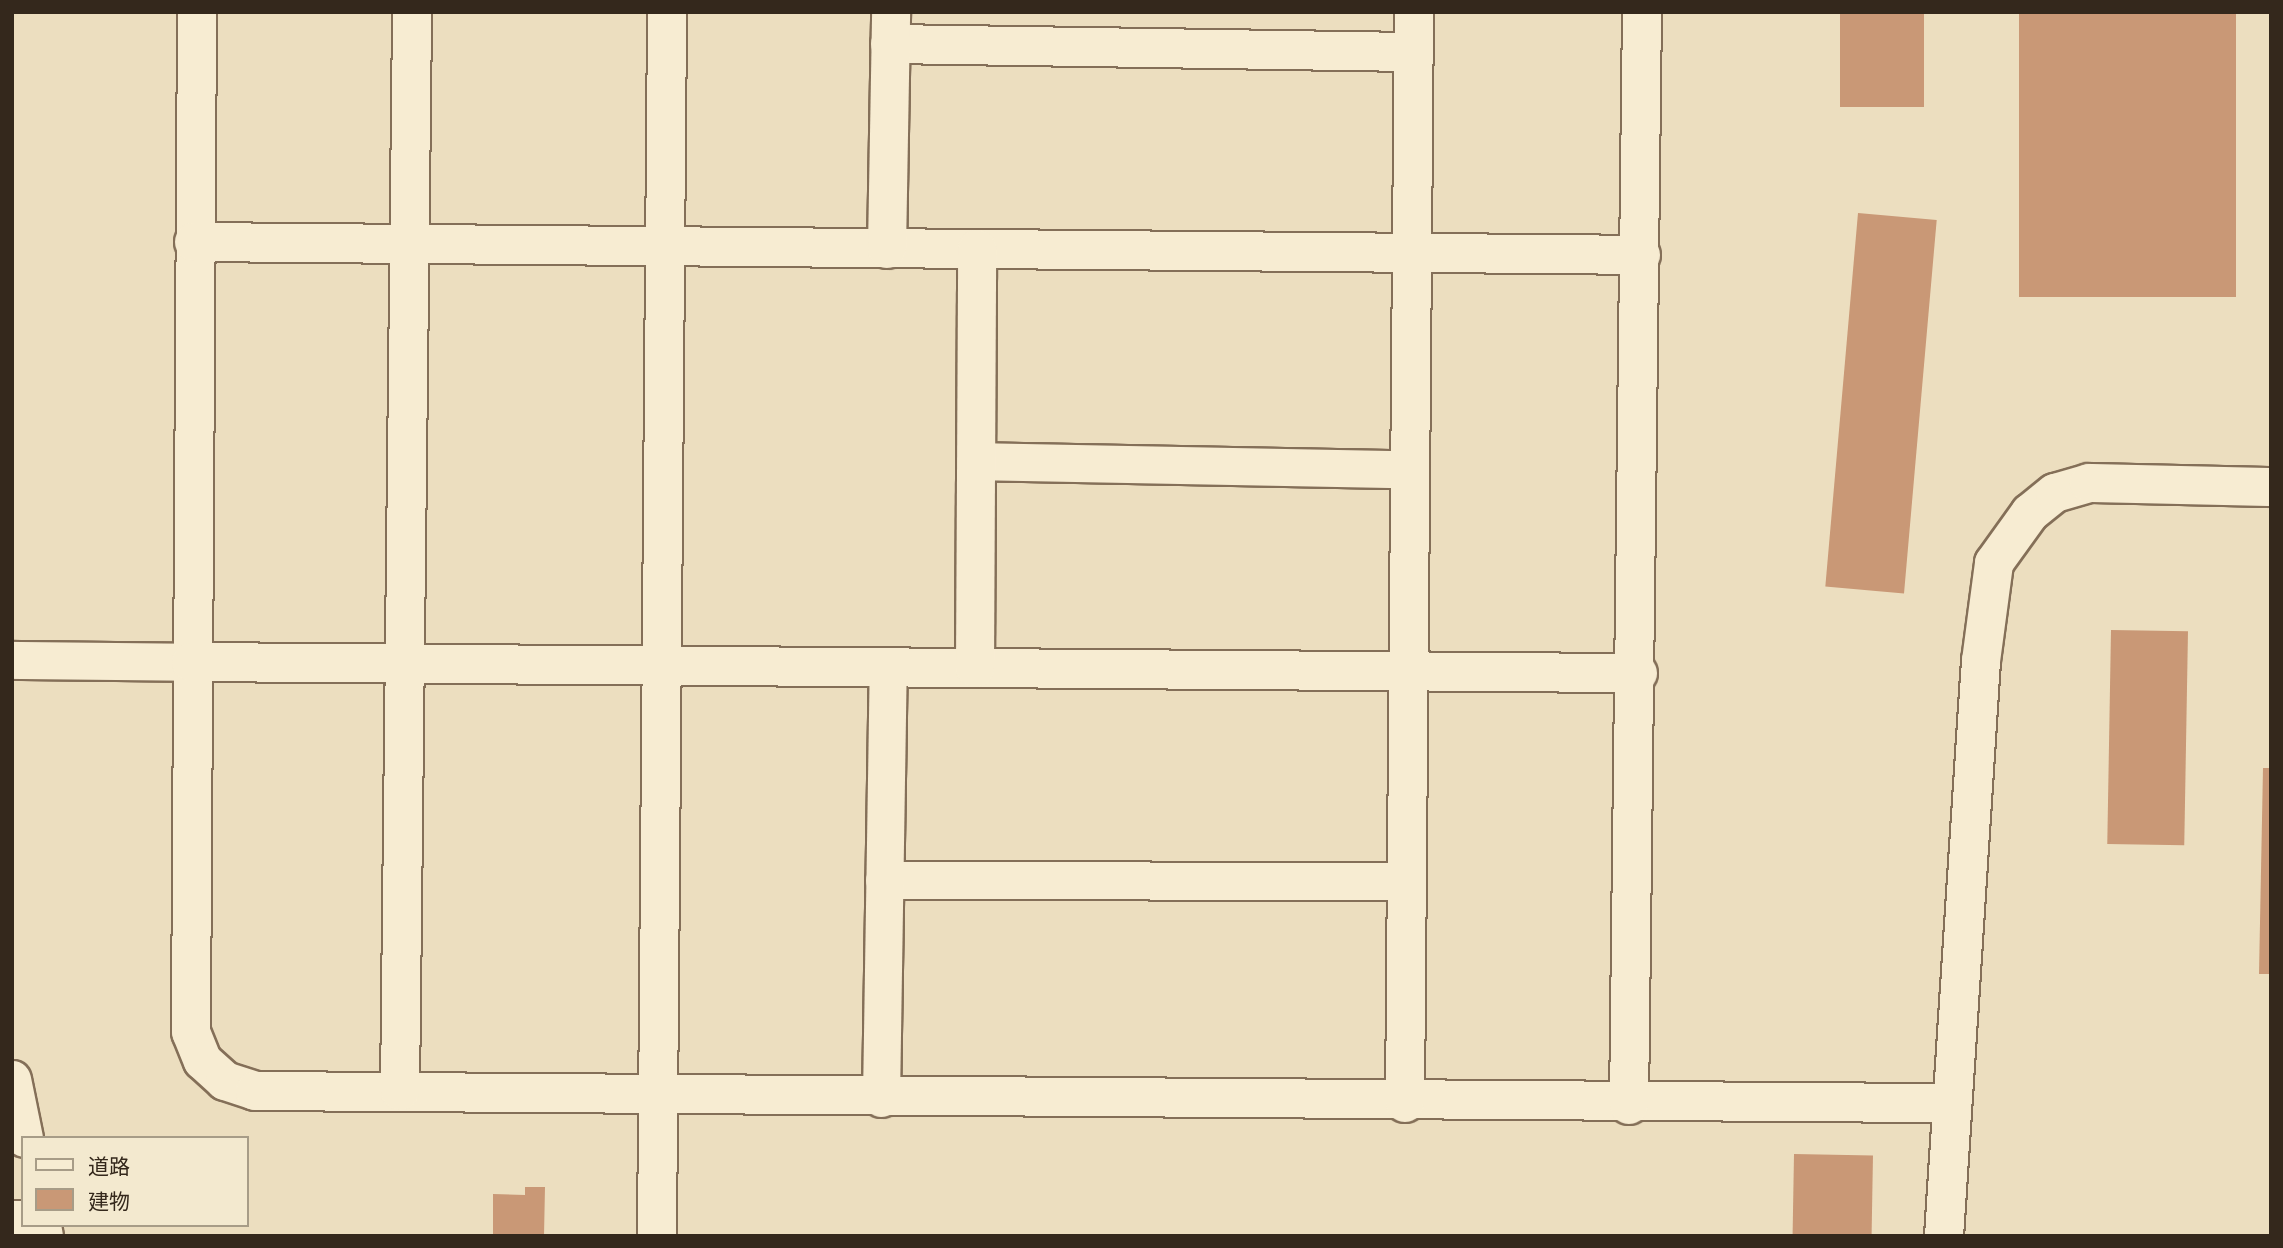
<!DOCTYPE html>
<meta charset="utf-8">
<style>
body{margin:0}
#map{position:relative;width:2283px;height:1248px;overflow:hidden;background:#ecdebf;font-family:Lora,"Noto Sans JP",serif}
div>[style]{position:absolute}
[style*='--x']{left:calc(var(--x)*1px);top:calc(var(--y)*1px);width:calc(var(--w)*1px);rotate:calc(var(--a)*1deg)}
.building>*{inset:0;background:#c99876;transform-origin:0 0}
.roads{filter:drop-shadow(2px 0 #846f58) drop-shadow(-2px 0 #846f58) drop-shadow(0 2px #846f58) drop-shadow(0 -2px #846f58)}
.minor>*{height:37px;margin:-18.5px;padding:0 18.5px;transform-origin:18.5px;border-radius:18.5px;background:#f7ecd2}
.tertiary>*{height:38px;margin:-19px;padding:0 19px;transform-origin:19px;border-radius:19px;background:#f7ecd2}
span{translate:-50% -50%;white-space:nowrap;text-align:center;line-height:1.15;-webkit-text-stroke:5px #f3e9cf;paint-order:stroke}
.frame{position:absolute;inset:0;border:14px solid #34281c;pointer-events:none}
.legend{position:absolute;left:21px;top:1136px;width:228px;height:91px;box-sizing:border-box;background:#f3e9cf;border:2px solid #a79c87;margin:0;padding:9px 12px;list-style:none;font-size:21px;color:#34281c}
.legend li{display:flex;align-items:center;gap:14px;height:35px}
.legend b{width:35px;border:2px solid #a79c87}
</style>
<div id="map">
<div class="building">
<div style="left:1840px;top:12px;width:84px;height:95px"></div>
<div style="left:2019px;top:12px;width:217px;height:285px"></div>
<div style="left:1858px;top:213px;width:79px;height:375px;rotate:5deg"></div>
<div style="left:2111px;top:630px;width:77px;height:214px;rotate:1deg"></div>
<div style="clip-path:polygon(2263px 768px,2271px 768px,2271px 974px,2259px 974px)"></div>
<div style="left:1794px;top:1154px;width:79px;height:82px;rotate:1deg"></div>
<div style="clip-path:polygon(525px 1187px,545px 1187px,544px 1236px,493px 1236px,493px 1194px,525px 1195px)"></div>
</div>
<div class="roads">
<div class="minor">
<div style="--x:976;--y:461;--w:434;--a:1.1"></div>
<div style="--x:12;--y:660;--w:179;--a:0.6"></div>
<div style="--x:884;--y:880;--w:523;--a:0.11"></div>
<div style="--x:12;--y:1079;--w:60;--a:78.5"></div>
<div style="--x:881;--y:1098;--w:431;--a:-89.1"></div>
<div style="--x:12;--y:1219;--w:11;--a:0"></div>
<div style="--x:42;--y:1225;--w:11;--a:80"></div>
</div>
<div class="tertiary">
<div style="--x:197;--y:12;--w:1020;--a:90.34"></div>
<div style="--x:191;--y:1032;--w:31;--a:68"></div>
<div style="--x:203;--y:1061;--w:30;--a:42"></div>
<div style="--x:225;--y:1081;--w:32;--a:18"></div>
<div style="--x:255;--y:1091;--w:1695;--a:0.41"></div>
<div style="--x:890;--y:44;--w:523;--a:0.88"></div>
<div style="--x:194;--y:242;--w:1447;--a:0.51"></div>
<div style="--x:887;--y:249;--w:237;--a:-89"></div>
<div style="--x:191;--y:662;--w:1447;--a:0.44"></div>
<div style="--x:975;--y:668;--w:419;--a:-89.7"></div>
<div style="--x:400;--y:1091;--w:1079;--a:-89.36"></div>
<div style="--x:1405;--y:1103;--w:1091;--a:-89.53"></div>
<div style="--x:1629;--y:1105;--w:1093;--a:-89.32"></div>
<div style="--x:657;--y:1236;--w:1224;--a:-89.53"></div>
<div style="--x:1944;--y:1236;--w:576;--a:-86.32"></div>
<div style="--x:1981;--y:661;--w:99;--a:-82.4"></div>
<div style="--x:1994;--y:563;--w:62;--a:-54.2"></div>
<div style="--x:2030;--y:513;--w:32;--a:-39"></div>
<div style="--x:2055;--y:493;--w:35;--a:-16"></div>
<div style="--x:2089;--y:483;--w:182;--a:1.3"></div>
</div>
</div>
<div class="frame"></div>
<ul class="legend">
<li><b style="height:9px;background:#f7ecd2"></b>道路</li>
<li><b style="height:19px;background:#c99876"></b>建物</li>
</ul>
</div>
